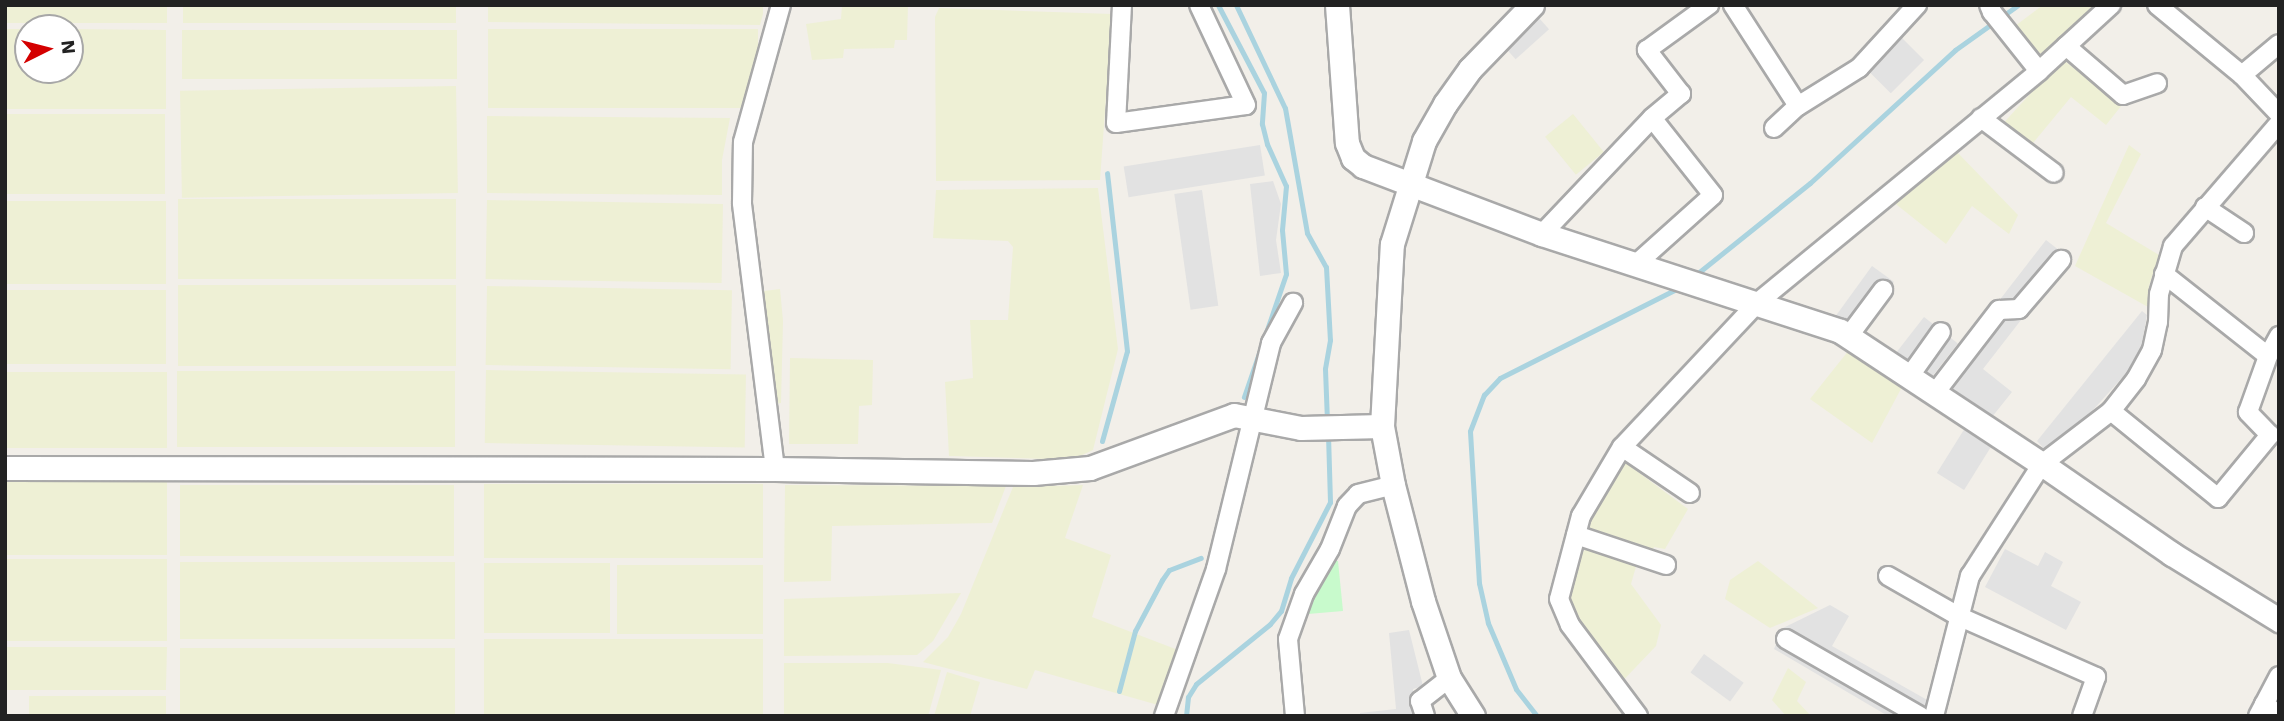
<!DOCTYPE html>
<style>
body{margin:0}
#map{position:relative;width:2284px;height:721px;overflow:hidden;background:#f2efe9;font-family:"Work Sans",sans-serif}
div>[style]{position:absolute}
[style*='--x']{left:calc(var(--x)*1px);top:calc(var(--y)*1px);width:calc(var(--w)*1px);rotate:calc(var(--a)*1deg)}
.farmland>*{inset:0;background:#eef0d5;transform-origin:0 0}
.park>*{inset:0;background:#c8facc}
.parking>*{inset:0;background:#e2e2e2;transform-origin:0 0}
.stream>*{height:5px;margin:-2.5px;padding:0 2.5px;transform-origin:2.5px;border-radius:2.5px;background:#aad3df}
.roads{filter:drop-shadow(2px 0 #a9a9a9) drop-shadow(-2px 0 #a9a9a9) drop-shadow(0 2px #a9a9a9) drop-shadow(0 -2px #a9a9a9)}
.minor>*{height:18px;margin:-9px;padding:0 9px;transform-origin:9px;border-radius:9px;background:#fff}
.tertiary>*{height:23px;margin:-11.5px;padding:0 11.5px;transform-origin:11.5px;border-radius:11.5px;background:#fff}
span{translate:-50% -50%;white-space:nowrap;text-align:center;line-height:1.15;-webkit-text-stroke:5px #fff;paint-order:stroke}
.frame{position:absolute;inset:0;border:7px solid #222;pointer-events:none}
.north{position:absolute;left:14px;top:14px;width:70px;height:70px;box-sizing:border-box;background:#fff;border:2px solid #a7a7a7;border-radius:50%;rotate:84deg;font-size:19px;font-weight:700;line-height:28px;text-align:center;color:#222}
.north::after{content:'';display:block;margin:auto;width:24px;height:32px;background:#d40000;clip-path:polygon(50% 0,100% 100%,50% 72%,0 100%)}
</style>
<div id="map">
<div class="farmland">
<div style="left:5px;top:5px;width:162px;height:18px"></div>
<div style="left:183px;top:5px;width:273px;height:18px"></div>
<div style="clip-path:polygon(488px 5px,763px 5px,763px 14px,760px 25px,488px 22px)"></div>
<div style="clip-path:polygon(842px 5px,908px 5px,907px 40px,895px 40px,894px 48px,844px 49px,843px 58px,812px 60px,806px 24px,841px 19px)"></div>
<div style="clip-path:polygon(2043px 5px,2098px 5px,2045px 53px,2032px 55px,2011px 29px)"></div>
<div style="clip-path:polygon(939px 8px,1112px 14px,1100px 180px,936px 181px,935px 17px)"></div>
<div style="clip-path:polygon(5px 29px,28px 29px,28px 70px,70px 70px,70px 29px,166px 30px,166px 109px,5px 109px)"></div>
<div style="left:488px;top:29px;width:270px;height:79px"></div>
<div style="left:182px;top:30px;width:275px;height:49px"></div>
<div style="clip-path:polygon(2062px 59px,2122px 105px,2106px 125px,2071px 97px,2029px 148px,1998px 129px)"></div>
<div style="left:456px;top:86px;width:107px;height:276px;rotate:89deg"></div>
<div style="left:5px;top:114px;width:160px;height:80px"></div>
<div style="left:1573px;top:114px;width:49px;height:36px;rotate:51deg"></div>
<div style="clip-path:polygon(487px 116px,730px 118px,722px 160px,722px 195px,487px 193px)"></div>
<div style="clip-path:polygon(2129px 145px,2141px 154px,2106px 223px,2159px 255px,2149px 286px,2148px 307px,2075px 266px)"></div>
<div style="clip-path:polygon(1956px 151px,2018px 215px,2009px 234px,1972px 206px,1946px 244px,1892px 201px)"></div>
<div style="clip-path:polygon(1098px 188px,1118px 349px,1093px 450px,1080px 456px,1047px 459px,949px 456px,945px 382px,973px 378px,970px 320px,1008px 320px,1013px 247px,1008px 241px,933px 238px,936px 190px)"></div>
<div style="left:178px;top:199px;width:278px;height:80px"></div>
<div style="left:487px;top:200px;width:236px;height:79px;rotate:1deg"></div>
<div style="left:5px;top:201px;width:161px;height:83px"></div>
<div style="left:178px;top:285px;width:278px;height:81px"></div>
<div style="left:487px;top:286px;width:245px;height:79px;rotate:1deg"></div>
<div style="clip-path:polygon(780px 289px,783px 321px,781px 403px,774px 404px,756px 292px)"></div>
<div style="left:5px;top:290px;width:161px;height:74px"></div>
<div style="clip-path:polygon(1849px 350px,1902px 387px,1872px 443px,1810px 399px)"></div>
<div style="clip-path:polygon(790px 358px,873px 360px,872px 405px,859px 406px,858px 444px,789px 444px)"></div>
<div style="left:486px;top:370px;width:260px;height:73px;rotate:1deg"></div>
<div style="left:177px;top:371px;width:278px;height:76px"></div>
<div style="left:5px;top:372px;width:162px;height:76px"></div>
<div style="clip-path:polygon(1623px 461px,1688px 509px,1665px 549px,1654px 547px,1651px 553px,1591px 534px,1587px 526px,1590px 515px)"></div>
<div style="left:5px;top:481px;width:162px;height:74px"></div>
<div style="left:484px;top:484px;width:279px;height:74px"></div>
<div style="left:180px;top:485px;width:274px;height:71px"></div>
<div style="clip-path:polygon(785px 485px,1006px 486px,992px 523px,832px 526px,831px 581px,784px 582px)"></div>
<div style="clip-path:polygon(1083px 485px,1065px 538px,1111px 555px,1092px 617px,1178px 650px,1158px 705px,1035px 670px,1027px 689px,923px 662px,948px 637px,961px 614px,1013px 487px)"></div>
<div style="clip-path:polygon(1588px 548px,1637px 563px,1631px 584px,1661px 625px,1656px 646px,1614px 690px,1563px 599px,1577px 556px)"></div>
<div style="left:5px;top:559px;width:162px;height:82px"></div>
<div style="clip-path:polygon(1758px 561px,1818px 608px,1770px 628px,1725px 599px,1730px 580px)"></div>
<div style="left:180px;top:562px;width:275px;height:77px"></div>
<div style="left:484px;top:563px;width:126px;height:70px"></div>
<div style="left:617px;top:565px;width:146px;height:69px"></div>
<div style="clip-path:polygon(961px 593px,933px 641px,917px 655px,784px 656px,784px 599px)"></div>
<div style="left:484px;top:639px;width:279px;height:77px"></div>
<div style="clip-path:polygon(5px 647px,167px 647px,166px 687px,166px 690px,5px 690px)"></div>
<div style="left:180px;top:648px;width:275px;height:68px"></div>
<div style="clip-path:polygon(784px 663px,888px 663px,941px 670px,928px 716px,784px 716px)"></div>
<div style="clip-path:polygon(1788px 668px,1806px 682px,1797px 701px,1811px 716px,1786px 716px,1772px 700px)"></div>
<div style="clip-path:polygon(947px 672px,980px 682px,970px 716px,934px 716px)"></div>
<div style="left:29px;top:696px;width:137px;height:20px"></div>
</div>
<div class="park">
<div style="clip-path:polygon(1330px 561px,1338px 561px,1343px 611px,1308px 614px,1315px 589px)"></div>
</div>
<div class="parking">
<div style="left:1539px;top:18px;width:15px;height:45px;rotate:48deg"></div>
<div style="left:1900px;top:36px;width:34px;height:47px;rotate:45deg"></div>
<div style="left:1260px;top:145px;width:31px;height:138px;rotate:81deg"></div>
<div style="clip-path:polygon(1273px 181px,1281px 204px,1276px 240px,1281px 273px,1260px 276px,1250px 184px)"></div>
<div style="left:1202px;top:190px;width:117px;height:28px;rotate:82deg"></div>
<div style="clip-path:polygon(2046px 240px,2069px 258px,1983px 369px,2012px 392px,1988px 422px,1937px 381px)"></div>
<div style="left:1872px;top:266px;width:27px;height:62px;rotate:36deg"></div>
<div style="clip-path:polygon(2142px 311px,2147px 315px,2141px 349px,2130px 369px,2074px 431px,2048px 453px,2037px 441px)"></div>
<div style="left:1924px;top:317px;width:43px;height:44px;rotate:38deg"></div>
<div style="left:1965px;top:428px;width:32px;height:53px;rotate:32deg"></div>
<div style="clip-path:polygon(2005px 549px,2038px 566px,2045px 552px,2063px 562px,2051px 586px,2081px 602px,2066px 630px,1985px 587px)"></div>
<div style="clip-path:polygon(1830px 605px,1849px 616px,1832px 646px,1929px 701px,1923px 716px,1888px 716px,1774px 649px,1783px 628px)"></div>
<div style="clip-path:polygon(1409px 630px,1423px 686px,1413px 689px,1419px 716px,1360px 716px,1360px 713px,1396px 709px,1389px 633px)"></div>
<div style="left:1704px;top:654px;width:49px;height:23px;rotate:36deg"></div>
</div>
<div class="stream">
<div style="--x:1218;--y:5;--w:99;--a:62.4"></div>
<div style="--x:1264;--y:93;--w:31;--a:94"></div>
<div style="--x:1262;--y:124;--w:21;--a:76"></div>
<div style="--x:1267;--y:144;--w:46;--a:65.7"></div>
<div style="--x:1286;--y:186;--w:44;--a:95.2"></div>
<div style="--x:1282;--y:230;--w:44;--a:84.8"></div>
<div style="--x:1286;--y:274;--w:130;--a:108.9"></div>
<div style="--x:1236;--y:5;--w:114;--a:64.6"></div>
<div style="--x:1285;--y:108;--w:127;--a:80"></div>
<div style="--x:1307;--y:233;--w:39;--a:61"></div>
<div style="--x:1326;--y:267;--w:73;--a:86.9"></div>
<div style="--x:1330;--y:340;--w:29;--a:100"></div>
<div style="--x:1325;--y:369;--w:52;--a:87.8"></div>
<div style="--x:1693;--y:277;--w:150;--a:-38.8"></div>
<div style="--x:1810;--y:183;--w:197;--a:-42.5"></div>
<div style="--x:1955;--y:50;--w:77;--a:-35.5"></div>
<div style="--x:1102;--y:441;--w:93;--a:-74.5"></div>
<div style="--x:1127;--y:351;--w:179;--a:-96.4"></div>
<div style="--x:1119;--y:691;--w:62;--a:-75.1"></div>
<div style="--x:1135;--y:631;--w:58;--a:-62.1"></div>
<div style="--x:1162;--y:580;--w:12;--a:-55"></div>
<div style="--x:1169;--y:570;--w:34;--a:-21"></div>
<div style="--x:1186;--y:716;--w:19;--a:-84"></div>
<div style="--x:1188;--y:697;--w:15;--a:-58"></div>
<div style="--x:1196;--y:684;--w:95;--a:-39"></div>
<div style="--x:1270;--y:624;--w:17;--a:-50"></div>
<div style="--x:1281;--y:611;--w:34;--a:-73"></div>
<div style="--x:1291;--y:578;--w:85;--a:-62.8"></div>
<div style="--x:1330;--y:502;--w:68;--a:-91.7"></div>
<div style="--x:1537;--y:716;--w:34;--a:-128"></div>
<div style="--x:1516;--y:689;--w:72;--a:-113"></div>
<div style="--x:1488;--y:623;--w:41;--a:-102.7"></div>
<div style="--x:1479;--y:583;--w:152;--a:-93.4"></div>
<div style="--x:1470;--y:431;--w:39;--a:-69"></div>
<div style="--x:1484;--y:395;--w:23;--a:-47"></div>
<div style="--x:1500;--y:378;--w:202;--a:-26.8"></div>
</div>
<div class="roads">
<div class="minor">
<div style="--x:1122;--y:5;--w:118;--a:92.9"></div>
<div style="--x:1116;--y:123;--w:131;--a:-7.9"></div>
<div style="--x:1246;--y:105;--w:110;--a:-115.2"></div>
<div style="--x:1733;--y:5;--w:120;--a:57.2"></div>
<div style="--x:1798;--y:106;--w:72;--a:-31.9"></div>
<div style="--x:1859;--y:68;--w:86;--a:-47.4"></div>
<div style="--x:1989;--y:5;--w:8;--a:67"></div>
<div style="--x:1992;--y:12;--w:75;--a:51.5"></div>
<div style="--x:2157;--y:5;--w:110;--a:39.5"></div>
<div style="--x:2242;--y:75;--w:54;--a:46.5"></div>
<div style="--x:2066;--y:46;--w:75;--a:40.7"></div>
<div style="--x:2123;--y:95;--w:36;--a:-19"></div>
<div style="--x:2242;--y:75;--w:48;--a:-40"></div>
<div style="--x:1981;--y:118;--w:91;--a:37"></div>
<div style="--x:1774;--y:128;--w:33;--a:-43"></div>
<div style="--x:2205;--y:207;--w:47;--a:33.7"></div>
<div style="--x:1542;--y:234;--w:160;--a:-46.5"></div>
<div style="--x:1652;--y:118;--w:38;--a:-40"></div>
<div style="--x:1681;--y:94;--w:56;--a:-127.7"></div>
<div style="--x:1647;--y:50;--w:77;--a:-36"></div>
<div style="--x:1634;--y:266;--w:106;--a:-41.9"></div>
<div style="--x:1713;--y:195;--w:98;--a:-128.4"></div>
<div style="--x:2164;--y:274;--w:132;--a:38.3"></div>
<div style="--x:1848;--y:337;--w:59;--a:-53.3"></div>
<div style="--x:1909;--y:377;--w:55;--a:-54.6"></div>
<div style="--x:1935;--y:393;--w:105;--a:-52.4"></div>
<div style="--x:1999;--y:310;--w:20;--a:-3"></div>
<div style="--x:2019;--y:309;--w:65;--a:-49.4"></div>
<div style="--x:2111;--y:411;--w:138;--a:39.1"></div>
<div style="--x:2218;--y:498;--w:82;--a:-50.5"></div>
<div style="--x:2270;--y:435;--w:32;--a:-134"></div>
<div style="--x:2248;--y:412;--w:59;--a:-70.3"></div>
<div style="--x:2268;--y:356;--w:23;--a:-61"></div>
<div style="--x:1622;--y:447;--w:82;--a:34.1"></div>
<div style="--x:775;--y:469;--w:268;--a:-97.1"></div>
<div style="--x:742;--y:203;--w:61;--a:-89.1"></div>
<div style="--x:743;--y:142;--w:142;--a:-74.5"></div>
<div style="--x:1576;--y:535;--w:95;--a:18.4"></div>
<div style="--x:1888;--y:576;--w:81;--a:29.7"></div>
<div style="--x:1958;--y:616;--w:151;--a:23.8"></div>
<div style="--x:2096;--y:677;--w:41;--a:109.7"></div>
<div style="--x:1786;--y:639;--w:155;--a:29.9"></div>
<div style="--x:2264;--y:704;--w:19;--a:36"></div>
<div style="--x:1164;--y:716;--w:156;--a:-70.5"></div>
<div style="--x:1216;--y:569;--w:233;--a:-76.3"></div>
<div style="--x:1271;--y:343;--w:46;--a:-61.2"></div>
<div style="--x:1295;--y:716;--w:77;--a:-95.2"></div>
<div style="--x:1288;--y:639;--w:48;--a:-70.4"></div>
<div style="--x:1304;--y:594;--w:52;--a:-60"></div>
<div style="--x:1330;--y:549;--w:46;--a:-68.4"></div>
<div style="--x:1347;--y:506;--w:16;--a:-47"></div>
<div style="--x:1358;--y:494;--w:36;--a:-14"></div>
<div style="--x:1425;--y:716;--w:16;--a:-108"></div>
<div style="--x:1420;--y:701;--w:37;--a:-38"></div>
<div style="--x:1638;--y:716;--w:114;--a:-126.8"></div>
<div style="--x:1570;--y:625;--w:28;--a:-113"></div>
<div style="--x:1559;--y:599;--w:86;--a:-75.2"></div>
<div style="--x:1581;--y:516;--w:80;--a:-59.3"></div>
<div style="--x:1622;--y:447;--w:197;--a:-46.8"></div>
<div style="--x:1757;--y:303;--w:365;--a:-39.4"></div>
<div style="--x:2039;--y:71;--w:98;--a:-42.5"></div>
<div style="--x:1934;--y:716;--w:145;--a:-75.6"></div>
<div style="--x:1970;--y:576;--w:133;--a:-57.3"></div>
<div style="--x:2042;--y:464;--w:87;--a:-37.5"></div>
<div style="--x:2111;--y:411;--w:41;--a:-52"></div>
<div style="--x:2136;--y:379;--w:33;--a:-61"></div>
<div style="--x:2152;--y:350;--w:29;--a:-78"></div>
<div style="--x:2158;--y:322;--w:28;--a:-88"></div>
<div style="--x:2159;--y:294;--w:50;--a:-73.7"></div>
<div style="--x:2173;--y:246;--w:162;--a:-49.2"></div>
<div style="--x:2258;--y:716;--w:45;--a:-62.3"></div>
</div>
<div class="tertiary">
<div style="--x:1337;--y:5;--w:138;--a:85.9"></div>
<div style="--x:1347;--y:143;--w:16;--a:68"></div>
<div style="--x:1353;--y:158;--w:13;--a:39"></div>
<div style="--x:1363;--y:166;--w:191;--a:20.8"></div>
<div style="--x:1542;--y:234;--w:313;--a:18"></div>
<div style="--x:1840;--y:331;--w:242;--a:33.4"></div>
<div style="--x:2042;--y:464;--w:158;--a:34.7"></div>
<div style="--x:2172;--y:554;--w:126;--a:31.7"></div>
<div style="--x:5;--y:468;--w:770;--a:0.07"></div>
<div style="--x:775;--y:469;--w:258;--a:0.9"></div>
<div style="--x:1033;--y:473;--w:57;--a:-5"></div>
<div style="--x:1090;--y:468;--w:153;--a:-20.2"></div>
<div style="--x:1234;--y:415;--w:68;--a:11"></div>
<div style="--x:1301;--y:428;--w:81;--a:-1.4"></div>
<div style="--x:1473;--y:716;--w:45;--a:-122.3"></div>
<div style="--x:1449;--y:678;--w:81;--a:-108.7"></div>
<div style="--x:1423;--y:601;--w:120;--a:-104.5"></div>
<div style="--x:1393;--y:485;--w:60;--a:-100.6"></div>
<div style="--x:1382;--y:426;--w:182;--a:-86.9"></div>
<div style="--x:1392;--y:244;--w:108;--a:-72.7"></div>
<div style="--x:1424;--y:141;--w:43;--a:-60.4"></div>
<div style="--x:1445;--y:104;--w:43;--a:-54.5"></div>
<div style="--x:1470;--y:69;--w:89;--a:-45.9"></div>
</div>
</div>
<div class="frame"></div>
<div class="north">N</div>
</div>
